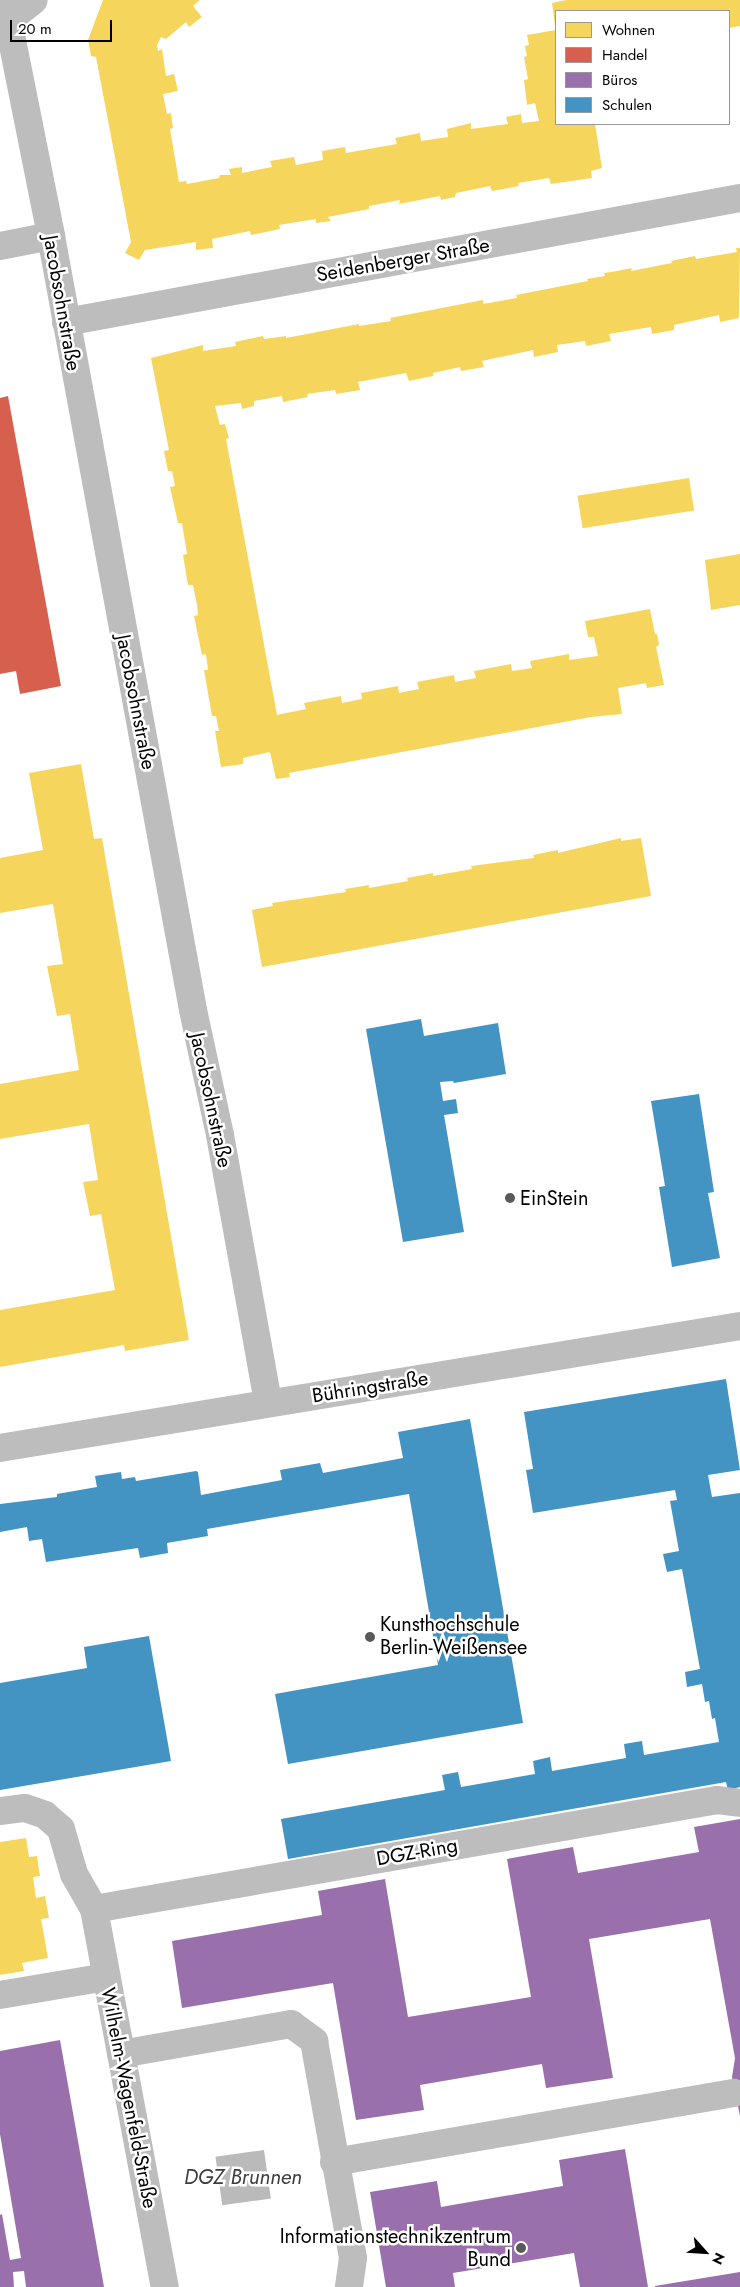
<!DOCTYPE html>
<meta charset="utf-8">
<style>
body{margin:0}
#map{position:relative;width:740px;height:2287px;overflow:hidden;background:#fff;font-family:Jost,sans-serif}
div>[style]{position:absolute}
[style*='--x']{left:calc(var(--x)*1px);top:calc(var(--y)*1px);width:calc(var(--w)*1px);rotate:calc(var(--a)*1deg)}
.water>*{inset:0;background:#bababa;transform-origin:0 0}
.homes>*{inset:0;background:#f6d55c;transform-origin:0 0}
.shops>*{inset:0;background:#d6604d}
.offices>*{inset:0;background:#9970ab}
.schools>*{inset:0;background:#4393c3}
.minor>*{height:28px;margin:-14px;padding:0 14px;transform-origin:14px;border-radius:14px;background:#bdbdbd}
.dots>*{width:14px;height:14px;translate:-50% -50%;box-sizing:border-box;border:2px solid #fff;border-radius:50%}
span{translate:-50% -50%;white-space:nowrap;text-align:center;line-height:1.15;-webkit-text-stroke:5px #fff;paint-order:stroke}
.street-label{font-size:20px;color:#000}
.poi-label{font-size:20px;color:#000}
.left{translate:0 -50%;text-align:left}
.right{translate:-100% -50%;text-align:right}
.water-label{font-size:21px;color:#3e3e3e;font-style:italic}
.legend{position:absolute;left:555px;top:10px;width:175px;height:115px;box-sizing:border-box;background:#fff;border:1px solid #999;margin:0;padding:6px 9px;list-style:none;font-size:15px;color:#000}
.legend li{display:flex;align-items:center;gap:10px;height:25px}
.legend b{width:25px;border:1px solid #999}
.north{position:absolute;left:680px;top:2227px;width:50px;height:50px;-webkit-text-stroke:4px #fff;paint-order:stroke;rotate:116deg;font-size:14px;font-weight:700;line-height:20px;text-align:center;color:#000}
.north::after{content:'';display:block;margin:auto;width:18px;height:22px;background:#000;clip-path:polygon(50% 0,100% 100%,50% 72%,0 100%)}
.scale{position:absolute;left:10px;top:20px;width:102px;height:22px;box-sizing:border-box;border:2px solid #000;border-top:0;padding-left:6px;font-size:15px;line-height:18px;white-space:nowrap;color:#000;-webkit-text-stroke:4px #fff;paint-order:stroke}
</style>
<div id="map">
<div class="water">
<div style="left:264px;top:2150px;width:49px;height:49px;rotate:82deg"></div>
</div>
<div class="homes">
<div style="clip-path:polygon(103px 0,200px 0,193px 6px,202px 17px,189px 27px,186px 22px,166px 39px,161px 37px,157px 45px,158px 51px,162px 49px,166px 76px,174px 74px,178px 91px,163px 94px,167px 114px,171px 113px,173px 128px,170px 129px,179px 182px,186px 181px,187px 184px,219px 178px,220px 175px,231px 175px,229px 169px,242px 167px,242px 173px,272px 167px,270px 161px,294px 157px,296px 165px,323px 160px,322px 151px,345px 147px,346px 153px,397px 144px,395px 138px,420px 133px,421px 141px,448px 137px,447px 129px,471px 123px,471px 129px,508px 124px,506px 117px,521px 114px,522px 123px,539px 121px,535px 103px,527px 105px,524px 80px,528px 79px,524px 57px,527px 56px,525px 46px,529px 45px,527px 35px,556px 30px,556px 124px,595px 124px,602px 168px,591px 171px,592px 178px,551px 184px,549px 178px,518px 183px,519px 186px,492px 191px,490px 186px,456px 193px,455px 197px,441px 200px,440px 196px,399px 204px,400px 200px,369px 206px,369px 209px,328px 217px,331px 221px,316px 223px,316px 219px,279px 225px,280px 229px,251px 235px,250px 231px,212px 239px,213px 248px,196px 250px,196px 242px,145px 250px,139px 260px,125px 253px,131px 242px,96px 57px,91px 56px,88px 40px)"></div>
<div style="clip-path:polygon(566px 0,740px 0,740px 26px,729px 28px,729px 11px,556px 11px,555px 26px,552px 3px)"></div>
<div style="clip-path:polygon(736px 248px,740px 248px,739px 318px,720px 322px,719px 315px,674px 325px,674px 330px,652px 334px,651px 327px,609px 334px,611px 341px,586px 346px,585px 341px,557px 345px,558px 352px,534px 357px,533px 350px,482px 361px,484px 367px,461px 371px,460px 367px,433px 373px,433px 376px,409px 381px,406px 373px,358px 382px,360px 390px,336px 394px,335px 390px,307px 394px,308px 397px,283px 402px,282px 396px,254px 401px,254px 406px,242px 409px,241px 403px,215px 406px,220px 425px,225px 424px,229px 438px,226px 439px,277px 715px,306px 709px,304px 703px,341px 696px,342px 703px,362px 699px,361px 693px,398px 686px,399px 693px,419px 689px,417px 682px,454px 675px,455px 682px,476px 678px,474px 671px,511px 664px,512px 671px,532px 668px,530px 661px,569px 654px,569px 660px,598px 656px,594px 637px,588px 637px,585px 621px,650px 609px,655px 634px,657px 634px,659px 645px,656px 647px,664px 685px,647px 688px,646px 683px,618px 688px,622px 714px,591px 717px,305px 770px,289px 773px,290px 777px,276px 779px,270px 752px,243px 758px,243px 764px,221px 767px,215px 731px,219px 731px,216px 716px,212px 716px,204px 670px,208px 670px,206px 654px,202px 655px,194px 616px,198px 615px,197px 605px,193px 585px,188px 585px,183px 555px,187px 554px,182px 523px,178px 523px,170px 487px,175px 486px,172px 471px,168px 471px,164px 451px,169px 450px,151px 358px,203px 345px,203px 351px,236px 346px,235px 342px,263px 336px,264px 339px,286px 336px,286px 338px,359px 324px,359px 326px,391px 321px,390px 318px,483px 300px,483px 304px,517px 298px,516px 295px,588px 281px,587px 279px,605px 276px,604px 273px,617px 271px,632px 268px,631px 271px,672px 263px,671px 261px,695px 256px,696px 259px,737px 252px)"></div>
<div style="left:689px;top:478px;width:33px;height:113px;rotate:81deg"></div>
<div style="clip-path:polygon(740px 554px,740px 605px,711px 610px,705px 560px)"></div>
<div style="clip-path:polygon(81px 764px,94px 839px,102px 838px,189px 1340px,125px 1351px,124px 1345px,0 1367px,0 1310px,115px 1290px,101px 1214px,90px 1216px,83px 1182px,98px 1180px,89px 1124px,0 1139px,0 1084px,79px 1070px,70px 1014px,57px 1016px,47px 966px,63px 964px,53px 904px,0 913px,0 858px,43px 850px,29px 773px)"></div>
<div style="clip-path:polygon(621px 838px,621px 841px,641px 838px,651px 896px,262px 967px,252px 910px,273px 906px,272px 903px,346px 892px,345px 889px,369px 885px,369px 888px,408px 881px,407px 878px,433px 873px,433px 876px,472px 869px,471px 866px,534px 858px,533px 855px,558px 850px,558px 853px)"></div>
<div style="clip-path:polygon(26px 1838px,29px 1857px,37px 1856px,40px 1876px,33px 1877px,36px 1898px,45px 1896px,49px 1918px,41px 1919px,48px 1958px,22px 1963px,24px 1971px,0 1975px,0 1842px)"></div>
</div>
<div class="shops">
<div style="clip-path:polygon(8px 396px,61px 686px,20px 694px,16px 671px,0 674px,0 398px)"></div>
</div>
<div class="offices">
<div style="clip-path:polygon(740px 1819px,740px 2116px,732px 2077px,735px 2058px,710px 1919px,589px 1939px,613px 2078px,546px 2088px,542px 2064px,420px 2085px,424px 2110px,356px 2120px,333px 1983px,182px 2008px,172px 1941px,322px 1915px,318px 1891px,385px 1879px,408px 2017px,531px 1997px,507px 1859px,573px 1847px,578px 1873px,699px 1852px,694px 1827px)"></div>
<div style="clip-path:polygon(60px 2040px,104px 2287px,26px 2287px,24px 2271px,13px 2272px,14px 2287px,0 2287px,0 2215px,2px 2214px,10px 2260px,21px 2258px,0 2134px,0 2051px)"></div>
<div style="clip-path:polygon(625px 2149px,648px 2287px,580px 2287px,574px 2253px,453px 2273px,455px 2287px,386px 2287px,370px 2192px,437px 2181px,441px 2207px,563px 2186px,559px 2160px)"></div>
<div style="clip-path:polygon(740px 2272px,740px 2287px,655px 2287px,655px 2286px)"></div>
</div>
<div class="schools">
<div style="clip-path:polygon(421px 1019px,424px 1036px,498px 1023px,506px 1074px,454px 1083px,453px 1081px,440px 1082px,443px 1101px,456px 1099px,458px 1113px,444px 1115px,464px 1232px,403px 1242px,366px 1029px)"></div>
<div style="clip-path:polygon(699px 1094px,714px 1192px,708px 1193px,720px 1258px,672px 1267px,659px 1187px,665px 1186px,651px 1101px)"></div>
<div style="clip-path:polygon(726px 1379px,740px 1470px,708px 1475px,712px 1497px,740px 1493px,740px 1787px,728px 1790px,726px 1782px,288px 1859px,281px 1819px,445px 1790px,442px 1775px,458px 1772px,461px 1787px,535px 1774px,533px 1761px,550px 1757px,552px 1771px,626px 1758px,624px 1744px,642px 1741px,644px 1755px,719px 1742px,715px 1718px,712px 1719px,709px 1701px,705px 1702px,702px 1684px,687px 1687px,685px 1672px,700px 1669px,682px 1569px,667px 1572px,663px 1554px,679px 1551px,670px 1501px,677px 1500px,675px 1490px,533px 1513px,526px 1470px,533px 1469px,524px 1412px)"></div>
<div style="clip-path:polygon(470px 1419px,523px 1723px,288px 1764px,275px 1694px,438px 1665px,409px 1494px,207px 1529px,208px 1536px,167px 1543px,168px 1553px,140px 1558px,138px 1548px,46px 1562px,42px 1539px,29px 1541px,27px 1527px,0 1532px,0 1504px,57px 1497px,57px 1494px,97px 1487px,95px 1476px,121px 1472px,122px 1479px,135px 1477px,136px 1481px,196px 1471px,198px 1472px,201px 1495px,282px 1480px,280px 1470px,320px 1463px,323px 1473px,403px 1458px,398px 1432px)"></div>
<div style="clip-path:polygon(149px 1636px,171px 1761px,0 1790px,0 1683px,87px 1668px,84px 1647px)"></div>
</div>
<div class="minor">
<div style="--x:4;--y:0;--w:241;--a:78.7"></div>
<div style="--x:51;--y:236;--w:787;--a:79.6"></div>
<div style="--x:193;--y:1010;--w:128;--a:77.8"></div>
<div style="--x:220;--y:1135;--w:272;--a:79.8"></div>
<div style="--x:0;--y:27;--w:43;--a:-38.5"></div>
<div style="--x:0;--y:246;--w:52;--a:-11.1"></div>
<div style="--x:66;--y:322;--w:685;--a:-10.42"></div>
<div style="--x:0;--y:1448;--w:750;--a:-9.36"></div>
<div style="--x:0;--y:1811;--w:25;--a:-7"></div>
<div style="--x:25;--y:1808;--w:21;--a:19"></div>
<div style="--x:45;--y:1815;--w:21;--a:41"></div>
<div style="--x:61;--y:1829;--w:47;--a:73.9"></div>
<div style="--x:74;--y:1874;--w:40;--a:60.3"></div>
<div style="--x:94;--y:1909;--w:385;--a:79.4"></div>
<div style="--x:94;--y:1909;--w:632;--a:-9.92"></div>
<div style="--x:717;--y:1800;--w:23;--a:7"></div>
<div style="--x:0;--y:1995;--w:108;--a:-9.6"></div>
<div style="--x:121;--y:2054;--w:173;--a:-10"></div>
<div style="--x:291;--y:2024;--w:29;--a:36"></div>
<div style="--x:314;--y:2041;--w:220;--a:79.8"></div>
<div style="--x:353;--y:2258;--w:29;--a:98"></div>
<div style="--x:334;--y:2162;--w:406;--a:-9.8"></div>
</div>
<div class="dots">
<div style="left:510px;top:1198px;background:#595959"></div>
<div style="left:370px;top:1637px;background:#595959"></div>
<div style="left:521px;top:2248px;background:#595959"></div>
</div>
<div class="street-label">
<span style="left:403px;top:260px;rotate:-10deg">Seidenberger Straße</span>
<span style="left:62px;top:303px;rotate:80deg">Jacobsohnstraße</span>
<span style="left:136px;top:702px;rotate:79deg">Jacobsohnstraße</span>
<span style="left:211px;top:1100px;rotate:78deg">Jacobsohnstraße</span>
<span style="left:370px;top:1387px;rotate:-9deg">Bühringstraße</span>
<span style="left:417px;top:1852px;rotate:-10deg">DGZ-Ring</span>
<span style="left:129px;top:2098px;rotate:79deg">Wilhelm-Wagenfeld-Straße</span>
</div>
<div class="poi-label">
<span class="left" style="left:520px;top:1198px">EinStein</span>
<span class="left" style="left:380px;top:1636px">Kunsthochschule<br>Berlin-Weißensee</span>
<span class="right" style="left:511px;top:2248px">Informationstechnikzentrum<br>Bund</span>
</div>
<div class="water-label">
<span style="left:243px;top:2177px">DGZ Brunnen</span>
</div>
<ul class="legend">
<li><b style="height:14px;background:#f6d55c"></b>Wohnen</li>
<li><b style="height:14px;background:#d6604d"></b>Handel</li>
<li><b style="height:14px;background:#9970ab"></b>Büros</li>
<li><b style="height:14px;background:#4393c3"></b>Schulen</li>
</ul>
<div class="north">N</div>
<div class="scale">20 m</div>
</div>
